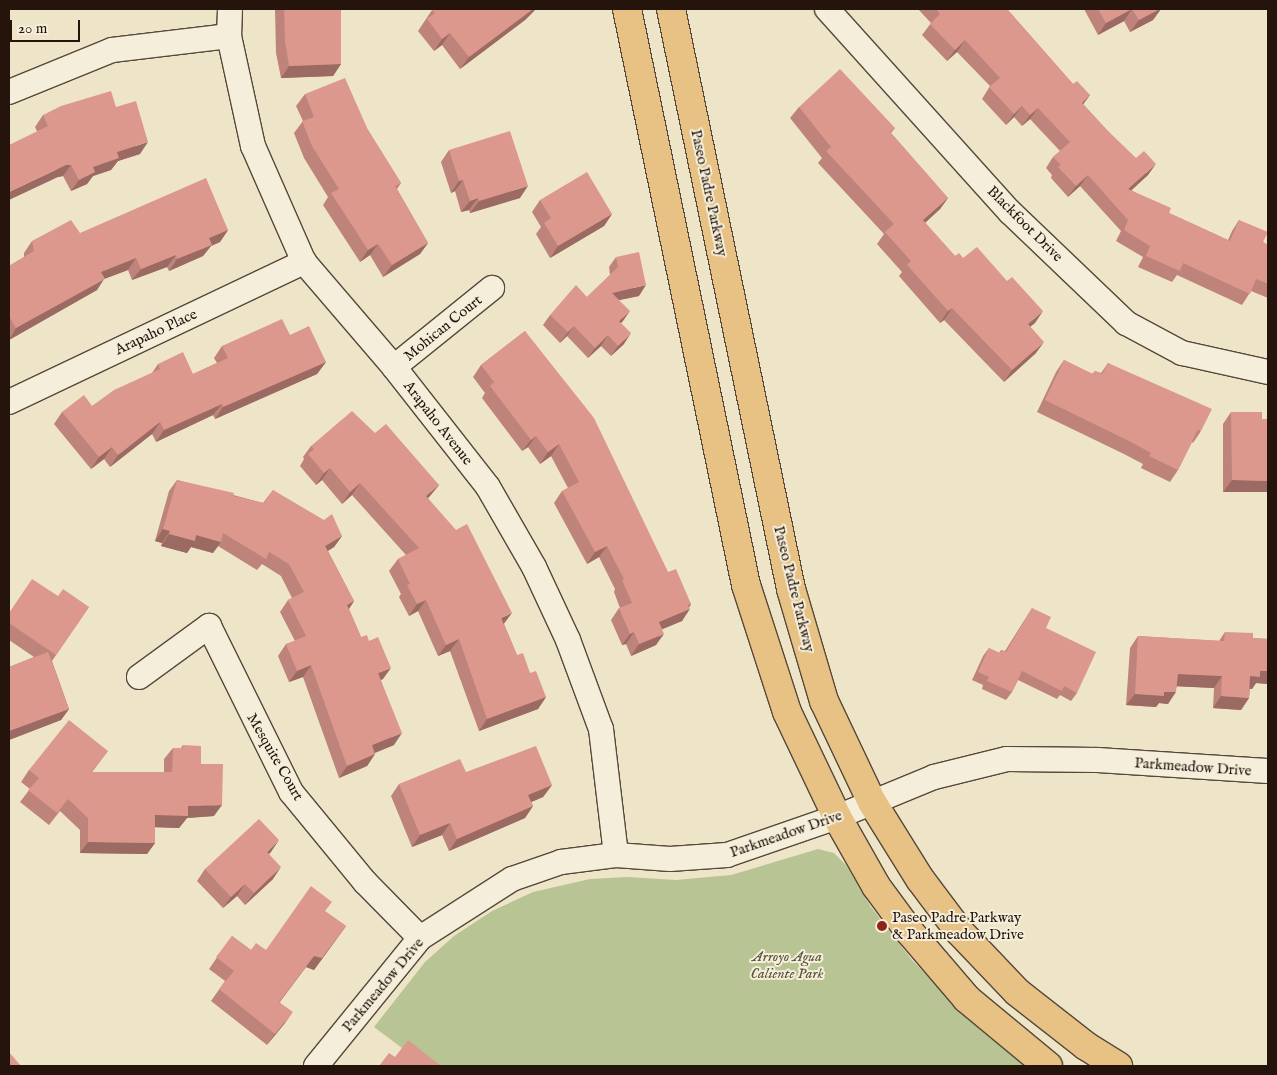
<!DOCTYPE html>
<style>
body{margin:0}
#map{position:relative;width:1277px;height:1075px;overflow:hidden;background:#eee5c8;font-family:"IM FELL English",serif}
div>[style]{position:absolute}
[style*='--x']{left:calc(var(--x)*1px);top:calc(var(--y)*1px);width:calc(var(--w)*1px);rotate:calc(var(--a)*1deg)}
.green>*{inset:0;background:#b9c495}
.roads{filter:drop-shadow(1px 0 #56483a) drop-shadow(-1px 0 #56483a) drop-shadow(0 1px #56483a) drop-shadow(0 -1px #56483a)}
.minor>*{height:24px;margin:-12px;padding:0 12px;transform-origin:12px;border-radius:12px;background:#f4eedb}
.major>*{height:28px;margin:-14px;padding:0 14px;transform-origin:14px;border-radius:14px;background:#e7c284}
.wall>*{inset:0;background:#be837a}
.shaded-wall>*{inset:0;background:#9b6a63}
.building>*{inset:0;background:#dd988e}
.dots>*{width:14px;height:14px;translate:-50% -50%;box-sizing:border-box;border:2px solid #f4eedb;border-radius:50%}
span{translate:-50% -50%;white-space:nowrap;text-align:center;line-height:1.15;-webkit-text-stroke:4px #f4eedb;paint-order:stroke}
.street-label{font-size:15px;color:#24140b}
.poi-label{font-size:15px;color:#24140b}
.left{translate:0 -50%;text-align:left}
.park-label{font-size:15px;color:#58523b;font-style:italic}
.frame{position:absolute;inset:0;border:10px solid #24140b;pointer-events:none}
.scale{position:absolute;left:10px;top:20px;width:70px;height:22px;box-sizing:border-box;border:2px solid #24140b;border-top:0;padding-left:6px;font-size:15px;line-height:18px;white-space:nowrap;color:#24140b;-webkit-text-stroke:4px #f4eedb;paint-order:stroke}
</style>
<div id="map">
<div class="green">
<div style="clip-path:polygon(818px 849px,834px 853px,846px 865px,871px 907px,912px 960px,972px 1021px,1026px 1066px,426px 1066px,374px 1027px,425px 962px,454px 936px,492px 911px,533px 892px,590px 879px,627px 877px,676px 880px,731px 875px)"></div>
</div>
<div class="roads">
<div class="minor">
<div style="--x:230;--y:9;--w:27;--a:92"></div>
<div style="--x:229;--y:36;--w:113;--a:77.7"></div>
<div style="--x:253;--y:146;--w:127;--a:66.3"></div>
<div style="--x:304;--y:262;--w:138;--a:49.4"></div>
<div style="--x:394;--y:367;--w:152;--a:51.9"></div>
<div style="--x:488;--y:487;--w:92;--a:60.1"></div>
<div style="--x:534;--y:567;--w:81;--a:65"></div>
<div style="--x:568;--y:640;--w:95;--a:69.7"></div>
<div style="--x:601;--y:729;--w:127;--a:83.2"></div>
<div style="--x:827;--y:9;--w:273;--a:48"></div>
<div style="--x:1010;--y:212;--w:161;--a:43.7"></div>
<div style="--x:1126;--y:323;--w:64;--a:28.2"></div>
<div style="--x:1182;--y:353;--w:88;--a:12.5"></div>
<div style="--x:9;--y:92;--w:111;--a:-22.2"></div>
<div style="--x:112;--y:50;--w:118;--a:-6.8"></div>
<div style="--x:394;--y:367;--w:126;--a:-38.9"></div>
<div style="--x:9;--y:402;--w:327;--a:-25.4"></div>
<div style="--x:139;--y:677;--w:87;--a:-36.1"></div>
<div style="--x:209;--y:626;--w:185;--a:63.7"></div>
<div style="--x:291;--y:792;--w:117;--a:50.6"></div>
<div style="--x:365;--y:882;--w:78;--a:45.5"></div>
<div style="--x:316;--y:1066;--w:165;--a:-50.9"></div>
<div style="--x:420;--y:938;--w:109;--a:-32.7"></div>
<div style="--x:512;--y:879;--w:52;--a:-19.1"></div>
<div style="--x:561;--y:862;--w:55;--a:-7.3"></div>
<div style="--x:616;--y:855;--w:54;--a:4.2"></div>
<div style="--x:670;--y:859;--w:57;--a:-4"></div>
<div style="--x:727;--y:855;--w:116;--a:-19.1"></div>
<div style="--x:837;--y:817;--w:105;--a:-22.4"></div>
<div style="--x:934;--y:777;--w:75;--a:-13.9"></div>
<div style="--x:1007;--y:759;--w:91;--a:0.6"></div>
<div style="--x:1098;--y:760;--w:170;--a:3.7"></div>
</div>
<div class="major">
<div style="--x:627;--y:9;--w:588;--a:78.33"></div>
<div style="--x:746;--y:585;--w:133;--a:72.1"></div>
<div style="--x:787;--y:712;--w:116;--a:64.5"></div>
<div style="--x:837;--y:817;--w:79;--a:60.5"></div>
<div style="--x:876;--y:886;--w:56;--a:53.7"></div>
<div style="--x:909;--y:931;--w:89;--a:49.5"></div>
<div style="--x:967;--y:999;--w:105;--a:39.6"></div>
<div style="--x:671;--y:9;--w:592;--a:78.31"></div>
<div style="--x:791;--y:589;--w:117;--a:73.6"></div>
<div style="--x:824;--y:701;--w:112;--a:64.6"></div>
<div style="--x:872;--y:802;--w:91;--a:58.1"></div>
<div style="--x:920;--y:879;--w:65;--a:53.1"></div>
<div style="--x:959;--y:931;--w:84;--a:46.4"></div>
<div style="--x:1017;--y:992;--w:88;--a:38"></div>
<div style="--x:1086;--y:1046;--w:38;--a:32"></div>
</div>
</div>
<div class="wall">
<div style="clip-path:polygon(275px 9px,341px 9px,341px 64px,333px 76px,281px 78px,276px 53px)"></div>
<div style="clip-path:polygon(434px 9px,536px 9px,525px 20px,460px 69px,442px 45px,434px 51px,418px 31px,432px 10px)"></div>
<div style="clip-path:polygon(918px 9px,1007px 9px,1073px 84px,1090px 95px,1083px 104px,1148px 175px,1131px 190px,1169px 213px,1228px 240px,1232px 231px,1239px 220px,1263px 242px,1268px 245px,1268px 298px,1251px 291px,1242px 305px,1177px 275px,1172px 282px,1138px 267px,1143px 257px,1116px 241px,1121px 231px,1080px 186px,1068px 197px,1051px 178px,1052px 175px,1046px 168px,1053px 157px,1060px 151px,1030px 119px,1022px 126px,1014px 117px,1006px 125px,982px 99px,990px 86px,957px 52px,947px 61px,922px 35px,931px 23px)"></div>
<div style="clip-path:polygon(1084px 9px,1161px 9px,1153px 20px,1130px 32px,1124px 21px,1098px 35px)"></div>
<div style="clip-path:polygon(305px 94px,368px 130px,401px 183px,397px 189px,428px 243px,420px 254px,383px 277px,370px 255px,360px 262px,323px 205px,328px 197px,304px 158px,294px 133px,303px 121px,296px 106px)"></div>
<div style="clip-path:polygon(116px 107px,140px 154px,118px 161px,111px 170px,93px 176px,87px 184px,71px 191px,63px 176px,58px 177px,35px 127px,43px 115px)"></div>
<div style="clip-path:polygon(799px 107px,895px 128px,891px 133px,948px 198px,940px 209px,925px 223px,955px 256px,963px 258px,1035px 323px,1030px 326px,1036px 353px,1004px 382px,944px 320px,940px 323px,899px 276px,902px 272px,877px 244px,884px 234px,818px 163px,822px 158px,790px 118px)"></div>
<div style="clip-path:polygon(449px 150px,520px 198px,470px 213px,469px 210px,461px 212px,455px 191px,451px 193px,441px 162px)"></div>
<div style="clip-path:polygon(540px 200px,612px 214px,604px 226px,550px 258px,536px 234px,541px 227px,532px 212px)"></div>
<div style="clip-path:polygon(228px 230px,220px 242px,211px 246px,203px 256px,169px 271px,167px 267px,132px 280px,128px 270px,104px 279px,97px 290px,9px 340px,9px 266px,24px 257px,24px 253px,32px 241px,80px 233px)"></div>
<div style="clip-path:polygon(616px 257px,639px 296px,619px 300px,623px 321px,621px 323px,624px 344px,611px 356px,601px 346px,588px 358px,567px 336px,560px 343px,543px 325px,550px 315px,587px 297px,610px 275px,609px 267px)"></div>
<div style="clip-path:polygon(525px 331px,668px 572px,691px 604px,682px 621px,662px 629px,656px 645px,631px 656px,626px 644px,622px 645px,611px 620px,619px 608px,620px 608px,614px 592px,615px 589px,599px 557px,587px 564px,554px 503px,562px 491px,568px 488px,551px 456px,540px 464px,528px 447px,522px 451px,482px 398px,485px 393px,473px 377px,481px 365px)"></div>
<div style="clip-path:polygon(290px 335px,326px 362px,317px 374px,215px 419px,213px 415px,156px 442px,152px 434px,110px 467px,104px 459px,91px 469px,54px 424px,62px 412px,92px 406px,152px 373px,158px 364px,193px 374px,217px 363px,214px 358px,222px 346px)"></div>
<div style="clip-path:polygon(1064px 360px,1092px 374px,1095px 371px,1101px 373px,1108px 363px,1201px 431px,1193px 443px,1192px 442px,1178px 470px,1170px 482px,1141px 468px,1143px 464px,1124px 454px,1037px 412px,1056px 372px)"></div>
<div style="clip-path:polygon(1231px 412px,1262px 419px,1268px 492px,1223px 492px,1223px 424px)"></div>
<div style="clip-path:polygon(375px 433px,439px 485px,428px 498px,504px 624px,517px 655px,546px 697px,538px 709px,479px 731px,450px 651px,438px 656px,418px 611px,409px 616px,399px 597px,401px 594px,389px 571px,398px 559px,406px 555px,352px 495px,342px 504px,322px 480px,316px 485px,300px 466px,304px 459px,303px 457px,311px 446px)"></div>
<div style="clip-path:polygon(177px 480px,263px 503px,273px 490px,342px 536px,334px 547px,328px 551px,354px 601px,349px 609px,361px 637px,383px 679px,381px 680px,394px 745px,375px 753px,375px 754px,367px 766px,339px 778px,303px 677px,289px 682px,278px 656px,286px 644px,295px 641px,280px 612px,288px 600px,292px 598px,281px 576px,262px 564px,257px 570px,218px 546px,213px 553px,191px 547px,187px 553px,161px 546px,162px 543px,155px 541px,169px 491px)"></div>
<div style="clip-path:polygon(58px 596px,89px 607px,52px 661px,69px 709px,61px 720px,9px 740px,9px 667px,34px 657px,9px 640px,9px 612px)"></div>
<div style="clip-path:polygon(1032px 608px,1046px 628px,1077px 693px,1071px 701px,1060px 695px,1057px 699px,1018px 680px,1012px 692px,1006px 700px,982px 689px,983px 685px,972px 680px,983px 656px,989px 648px,999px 653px,1001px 650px,1005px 651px)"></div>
<div style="clip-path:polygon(1225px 632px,1253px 638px,1268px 639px,1268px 684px,1256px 683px,1252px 689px,1250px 689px,1249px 698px,1241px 710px,1213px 708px,1214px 688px,1177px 686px,1168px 704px,1159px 703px,1156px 707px,1126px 705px,1130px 648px,1138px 636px,1219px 641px)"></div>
<div style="clip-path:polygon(183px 745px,201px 764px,214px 816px,187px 818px,179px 828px,155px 827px,155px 843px,147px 854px,80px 853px,80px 830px,60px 811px,49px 825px,20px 802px,30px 789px,21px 782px,29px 770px,108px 751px,92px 772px,164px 772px,164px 759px,173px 748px,181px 748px)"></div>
<div style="clip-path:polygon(466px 772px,552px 785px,543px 797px,531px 802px,533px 806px,525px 818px,449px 851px,442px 835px,412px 847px,391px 796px,399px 784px)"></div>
<div style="clip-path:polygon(271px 852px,269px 854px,273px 879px,245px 905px,237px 896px,223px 908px,197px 881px,205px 869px)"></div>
<div style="clip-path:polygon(326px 912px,346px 926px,314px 970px,306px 967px,280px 1002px,285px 1023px,267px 1045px,211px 1001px,225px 981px,209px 969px,232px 936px,251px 950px,266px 950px)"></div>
</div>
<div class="shaded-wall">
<div style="clip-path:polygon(533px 9px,536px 9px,525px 20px,460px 69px,469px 57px)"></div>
<div style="clip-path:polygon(1132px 9px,1124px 21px,1098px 35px,1106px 23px)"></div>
<div style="clip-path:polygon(1156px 9px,1161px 9px,1153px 20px,1130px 32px,1139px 20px)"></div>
<div style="clip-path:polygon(450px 33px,442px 45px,434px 51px,442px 39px)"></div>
<div style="clip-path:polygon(965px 40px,957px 52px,947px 61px,955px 50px)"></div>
<div style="clip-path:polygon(341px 64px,333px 76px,281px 78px,289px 66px)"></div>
<div style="clip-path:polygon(1090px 95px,1082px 106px,1082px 103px)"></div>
<div style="clip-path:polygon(1022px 106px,1014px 117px,1006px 125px,1014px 114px)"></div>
<div style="clip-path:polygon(1038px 108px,1030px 119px,1022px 126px,1030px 115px)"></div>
<div style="clip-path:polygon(148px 142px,140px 154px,118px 161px,111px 170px,93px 176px,87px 184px,71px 191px,79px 180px,93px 167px,117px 152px)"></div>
<div style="clip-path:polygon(1156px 164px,1148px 175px,1121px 200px,1128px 189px)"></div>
<div style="clip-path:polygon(66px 165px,71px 165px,63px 176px,58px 177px,9px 200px,9px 192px)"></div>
<div style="clip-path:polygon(1088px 175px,1080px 186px,1068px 197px,1076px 186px)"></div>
<div style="clip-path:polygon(463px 180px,455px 191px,451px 193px,459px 181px)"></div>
<div style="clip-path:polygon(528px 186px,520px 198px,470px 213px,479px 201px)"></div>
<div style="clip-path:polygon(478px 198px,469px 210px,461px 212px,470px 201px)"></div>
<div style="clip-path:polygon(948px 198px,940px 209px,915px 232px,923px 220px)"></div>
<div style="clip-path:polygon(612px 214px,604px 226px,550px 258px,558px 246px)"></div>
<div style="clip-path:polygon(228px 230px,220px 242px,211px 246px,203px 256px,169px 271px,177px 259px,209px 238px)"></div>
<div style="clip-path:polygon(428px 243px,420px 254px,383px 277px,392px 265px)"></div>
<div style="clip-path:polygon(378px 244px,370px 255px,360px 262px,368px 250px)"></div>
<div style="clip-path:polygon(176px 255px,167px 267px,132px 280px,141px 269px)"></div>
<div style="clip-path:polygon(136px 258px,128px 270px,104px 279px,97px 290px,9px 340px,16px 328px,101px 272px)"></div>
<div style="clip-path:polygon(646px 285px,639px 296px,605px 303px,612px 293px)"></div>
<div style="clip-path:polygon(952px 308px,944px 320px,940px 323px,948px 311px)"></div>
<div style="clip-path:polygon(630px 311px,623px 321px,612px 332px,619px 321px)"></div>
<div style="clip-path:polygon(1043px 311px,1035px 323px,1020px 335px,1028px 324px)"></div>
<div style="clip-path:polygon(574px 326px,567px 336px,560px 343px,568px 332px)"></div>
<div style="clip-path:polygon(631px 333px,624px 344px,611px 356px,618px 346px)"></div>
<div style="clip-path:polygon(608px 335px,601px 346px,588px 358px,595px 348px)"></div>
<div style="clip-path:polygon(1044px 342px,1036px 353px,1004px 382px,1012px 370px)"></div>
<div style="clip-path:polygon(326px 362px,317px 374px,215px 419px,223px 407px)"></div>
<div style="clip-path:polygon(222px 404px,213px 415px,156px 442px,164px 430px)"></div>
<div style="clip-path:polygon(160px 422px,152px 434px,110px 467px,118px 455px)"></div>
<div style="clip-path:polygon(536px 436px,528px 447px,522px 451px,531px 440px)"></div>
<div style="clip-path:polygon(559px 444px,551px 456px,540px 464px,548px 452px)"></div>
<div style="clip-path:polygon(112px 447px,104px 459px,91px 469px,99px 457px)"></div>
<div style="clip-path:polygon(330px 468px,322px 480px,316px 485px,324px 473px)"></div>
<div style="clip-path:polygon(1232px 480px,1268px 481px,1268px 492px,1223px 492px)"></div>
<div style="clip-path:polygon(360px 483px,352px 495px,342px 504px,350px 492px)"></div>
<div style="clip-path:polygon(439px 485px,430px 496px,418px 508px,426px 496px)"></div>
<div style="clip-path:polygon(163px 529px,170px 531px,162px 543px,155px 541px)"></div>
<div style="clip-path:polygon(169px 534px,196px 535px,221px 542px,213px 553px,191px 547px,187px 553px,161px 546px)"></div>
<div style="clip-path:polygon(342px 536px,334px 547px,317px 557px,325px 546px)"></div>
<div style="clip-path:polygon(607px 546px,599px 557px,587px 564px,595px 552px)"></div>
<div style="clip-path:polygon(426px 600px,418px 611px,409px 616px,417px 604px)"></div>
<div style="clip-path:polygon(354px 601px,346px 613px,347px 605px)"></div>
<div style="clip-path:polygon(691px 604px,687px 610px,690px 609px,682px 621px,651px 634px,659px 622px)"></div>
<div style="clip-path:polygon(512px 613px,503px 625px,501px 618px)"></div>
<div style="clip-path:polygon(634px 632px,626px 644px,622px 645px,630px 634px)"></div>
<div style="clip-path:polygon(664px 634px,656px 645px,631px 656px,639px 644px)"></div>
<div style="clip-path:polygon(459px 639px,450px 651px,438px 656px,446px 645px)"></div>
<div style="clip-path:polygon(311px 665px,303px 677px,289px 682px,297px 671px)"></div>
<div style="clip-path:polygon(391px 668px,383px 679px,370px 684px,378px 673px)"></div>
<div style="clip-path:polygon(1260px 671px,1268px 671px,1268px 684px,1256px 683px,1252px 689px,1242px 688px,1250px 676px)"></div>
<div style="clip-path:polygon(1178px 674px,1222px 676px,1214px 688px,1169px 686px)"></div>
<div style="clip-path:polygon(1164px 692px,1176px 692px,1168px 704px,1159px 703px,1156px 707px,1126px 705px,1135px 694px)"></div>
<div style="clip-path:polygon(1221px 696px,1249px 698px,1241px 710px,1213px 708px)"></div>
<div style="clip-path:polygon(546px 697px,538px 709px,479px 731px,487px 719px)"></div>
<div style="clip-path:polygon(69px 709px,61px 720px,9px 740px,9px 731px)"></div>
<div style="clip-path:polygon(402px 733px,394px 745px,364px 757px,372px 745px)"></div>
<div style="clip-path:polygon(375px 754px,367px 766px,339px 778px,347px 766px)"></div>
<div style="clip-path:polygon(552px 785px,543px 797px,520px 807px,528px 795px)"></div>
<div style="clip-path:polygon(222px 805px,214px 816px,187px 818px,179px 828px,147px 827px,155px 815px,188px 806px)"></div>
<div style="clip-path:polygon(533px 806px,525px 818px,449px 851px,457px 839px)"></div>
<div style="clip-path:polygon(450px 823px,442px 835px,412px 847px,420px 835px)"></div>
<div style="clip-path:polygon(279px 840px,271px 852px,259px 863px,267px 852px)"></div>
<div style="clip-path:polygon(88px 842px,155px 843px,147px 854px,80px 853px)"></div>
<div style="clip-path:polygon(281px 867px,273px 879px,245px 905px,254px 893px)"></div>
<div style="clip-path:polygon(245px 884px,237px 896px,223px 908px,231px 897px)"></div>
<div style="clip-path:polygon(346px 926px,314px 970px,306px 967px,271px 1013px,314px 956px)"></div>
<div style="clip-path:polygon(293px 1012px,285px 1023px,267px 1045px,275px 1034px)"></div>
</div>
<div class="building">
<div style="clip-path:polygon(284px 9px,341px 9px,341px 64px,289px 66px,285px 41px)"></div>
<div style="clip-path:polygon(434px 9px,533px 9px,469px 57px,450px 33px,442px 39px,427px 19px,435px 13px,432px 10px)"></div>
<div style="clip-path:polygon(936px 9px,1007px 9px,1073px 84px,1077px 81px,1090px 95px,1082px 103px,1107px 130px,1136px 158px,1144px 151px,1156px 164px,1128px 189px,1171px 208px,1169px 213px,1230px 241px,1239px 220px,1268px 232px,1263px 242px,1268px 245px,1268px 284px,1256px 279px,1250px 294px,1183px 263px,1180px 271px,1146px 256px,1150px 246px,1124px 230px,1128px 220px,1088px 175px,1076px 186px,1058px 167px,1061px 165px,1053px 157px,1070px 142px,1038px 108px,1030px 115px,1022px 106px,1014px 114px,989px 87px,1000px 78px,965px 40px,955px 50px,930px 24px,940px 14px)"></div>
<div style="clip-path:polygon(1098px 9px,1160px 9px,1139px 20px,1132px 9px,1106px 23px)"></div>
<div style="clip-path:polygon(840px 69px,895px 128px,890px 132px,948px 198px,923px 220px,955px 256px,959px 253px,963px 258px,977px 247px,1007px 281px,1012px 277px,1043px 311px,1028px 324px,1044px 342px,1012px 370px,952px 308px,948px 311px,907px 265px,911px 261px,885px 232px,894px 224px,826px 151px,831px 147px,799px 107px)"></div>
<div style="clip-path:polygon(345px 78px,368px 130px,401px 183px,395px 186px,428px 243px,392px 265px,378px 244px,368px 250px,331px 193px,339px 189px,312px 146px,302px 121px,314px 117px,305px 94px)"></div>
<div style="clip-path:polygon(111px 91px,116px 107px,136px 101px,148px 142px,117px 152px,119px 158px,93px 167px,95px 172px,79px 180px,71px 165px,66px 165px,9px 192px,9px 145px,48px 126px,43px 115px,61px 106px)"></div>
<div style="clip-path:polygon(510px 131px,528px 186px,479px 201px,478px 198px,470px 201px,463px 180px,459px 181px,449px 150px)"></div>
<div style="clip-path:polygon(587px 172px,612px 214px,558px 246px,544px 223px,551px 218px,540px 200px)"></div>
<div style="clip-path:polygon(206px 178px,228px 230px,209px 238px,212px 245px,177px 259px,176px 255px,141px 269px,136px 258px,101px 272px,105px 279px,16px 328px,9px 316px,9px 266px,34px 251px,32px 241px,71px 220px,80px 233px)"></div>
<div style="clip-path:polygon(639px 252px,646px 285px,612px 293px,630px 311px,619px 321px,631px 333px,618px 346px,608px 335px,595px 348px,574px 326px,568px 332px,550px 315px,576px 285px,587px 297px,618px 267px,616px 257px)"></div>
<div style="clip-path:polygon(282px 319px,290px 335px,309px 326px,326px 362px,223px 407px,222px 404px,164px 430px,160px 422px,118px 455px,112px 447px,99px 457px,62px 412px,84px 395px,92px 406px,114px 390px,160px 369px,158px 364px,183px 352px,193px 374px,228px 358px,222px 346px)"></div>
<div style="clip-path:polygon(525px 331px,594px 418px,668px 572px,676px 569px,691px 604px,688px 605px,690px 609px,659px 622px,664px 634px,639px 644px,634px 632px,630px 634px,619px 608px,632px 603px,622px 580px,624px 579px,607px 546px,595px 552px,562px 491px,579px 482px,559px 444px,548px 452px,536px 436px,531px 440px,490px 386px,494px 382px,481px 365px)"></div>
<div style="clip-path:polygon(1064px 360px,1093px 374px,1095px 371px,1102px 374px,1108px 363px,1212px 409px,1201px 431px,1198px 429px,1178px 470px,1149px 456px,1151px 453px,1133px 443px,1045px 400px)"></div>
<div style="clip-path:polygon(352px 411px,375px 433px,386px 424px,439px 485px,426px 496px,456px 530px,467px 524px,512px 613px,501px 618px,517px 655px,523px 653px,530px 673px,536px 671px,546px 697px,487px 719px,459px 639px,446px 645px,426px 600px,417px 604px,407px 585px,410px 584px,398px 559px,419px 548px,360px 483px,350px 492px,330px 468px,324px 473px,308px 454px,314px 449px,311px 446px)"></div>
<div style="clip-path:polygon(1231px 412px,1262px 412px,1262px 419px,1268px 419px,1268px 481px,1232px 480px)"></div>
<div style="clip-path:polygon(177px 480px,234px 493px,233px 496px,264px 503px,273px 490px,324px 520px,332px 514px,342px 536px,325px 546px,354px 601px,347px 605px,361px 637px,367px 635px,369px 641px,378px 637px,391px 668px,378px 673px,402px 733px,372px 745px,375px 754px,347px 766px,311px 665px,297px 671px,286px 644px,306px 636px,288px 600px,304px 592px,289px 564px,269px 552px,266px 559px,223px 533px,221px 542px,196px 535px,195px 541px,169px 534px,170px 531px,163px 529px)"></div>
<div style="clip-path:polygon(32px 579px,58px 596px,63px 589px,89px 607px,56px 655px,9px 623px,9px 613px)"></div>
<div style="clip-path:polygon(1032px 608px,1051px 617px,1046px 628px,1096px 652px,1077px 693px,1064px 686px,1062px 691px,1022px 671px,1012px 692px,987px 681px,989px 677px,978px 672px,989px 648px,1000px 653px,1001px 650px,1006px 652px)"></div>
<div style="clip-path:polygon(1225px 632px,1253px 633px,1253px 638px,1268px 639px,1268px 671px,1260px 671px,1260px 677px,1250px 676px,1249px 698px,1221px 696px,1222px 676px,1178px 674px,1176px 692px,1164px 692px,1164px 696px,1135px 694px,1138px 636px,1224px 641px)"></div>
<div style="clip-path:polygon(48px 652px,69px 709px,9px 731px,9px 667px)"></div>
<div style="clip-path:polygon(69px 720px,108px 751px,91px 772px,172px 772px,173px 748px,183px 748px,183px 745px,201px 746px,201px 764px,223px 764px,222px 805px,188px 806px,188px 816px,155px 815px,155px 843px,88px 842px,88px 818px,68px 799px,57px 813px,28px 790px,39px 778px,29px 770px)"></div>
<div style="clip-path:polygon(536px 746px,552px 785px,528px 795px,533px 806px,457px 839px,450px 823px,420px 835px,399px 784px,460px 759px,466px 772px)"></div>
<div style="clip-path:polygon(259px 819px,279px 840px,267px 852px,281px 867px,254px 893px,245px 884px,231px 897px,205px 869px)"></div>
<div style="clip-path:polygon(311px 886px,332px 902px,325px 911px,346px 926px,322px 958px,314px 956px,279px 1002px,293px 1012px,275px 1034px,219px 989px,234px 971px,216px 957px,232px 936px,251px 950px,256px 943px,266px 950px)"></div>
<div style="clip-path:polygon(408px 1040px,441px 1066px,379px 1066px,389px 1053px,395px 1057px)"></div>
<div style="clip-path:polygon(9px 1052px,21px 1066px,9px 1066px)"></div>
</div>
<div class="dots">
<div style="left:882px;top:926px;background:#8f2418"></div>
</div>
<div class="street-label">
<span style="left:709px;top:193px;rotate:78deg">Paseo Padre Parkway</span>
<span style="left:1025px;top:224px;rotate:45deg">Blackfoot Drive</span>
<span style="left:443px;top:328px;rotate:-39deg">Mohican Court</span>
<span style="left:156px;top:332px;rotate:-25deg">Arapaho Place</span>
<span style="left:438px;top:423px;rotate:52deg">Arapaho Avenue</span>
<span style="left:794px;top:589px;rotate:76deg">Paseo Padre Parkway</span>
<span style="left:275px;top:757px;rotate:60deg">Mesquite Court</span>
<span style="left:1193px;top:767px;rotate:4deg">Parkmeadow Drive</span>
<span style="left:786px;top:834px;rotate:-19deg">Parkmeadow Drive</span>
<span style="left:383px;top:985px;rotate:-50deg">Parkmeadow Drive</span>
</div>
<div class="poi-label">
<span class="left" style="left:892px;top:926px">Paseo Padre Parkway<br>&amp; Parkmeadow Drive</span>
</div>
<div class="park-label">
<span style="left:787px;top:965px">Arroyo Agua<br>Caliente Park</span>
</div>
<div class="frame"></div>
<div class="scale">20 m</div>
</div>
